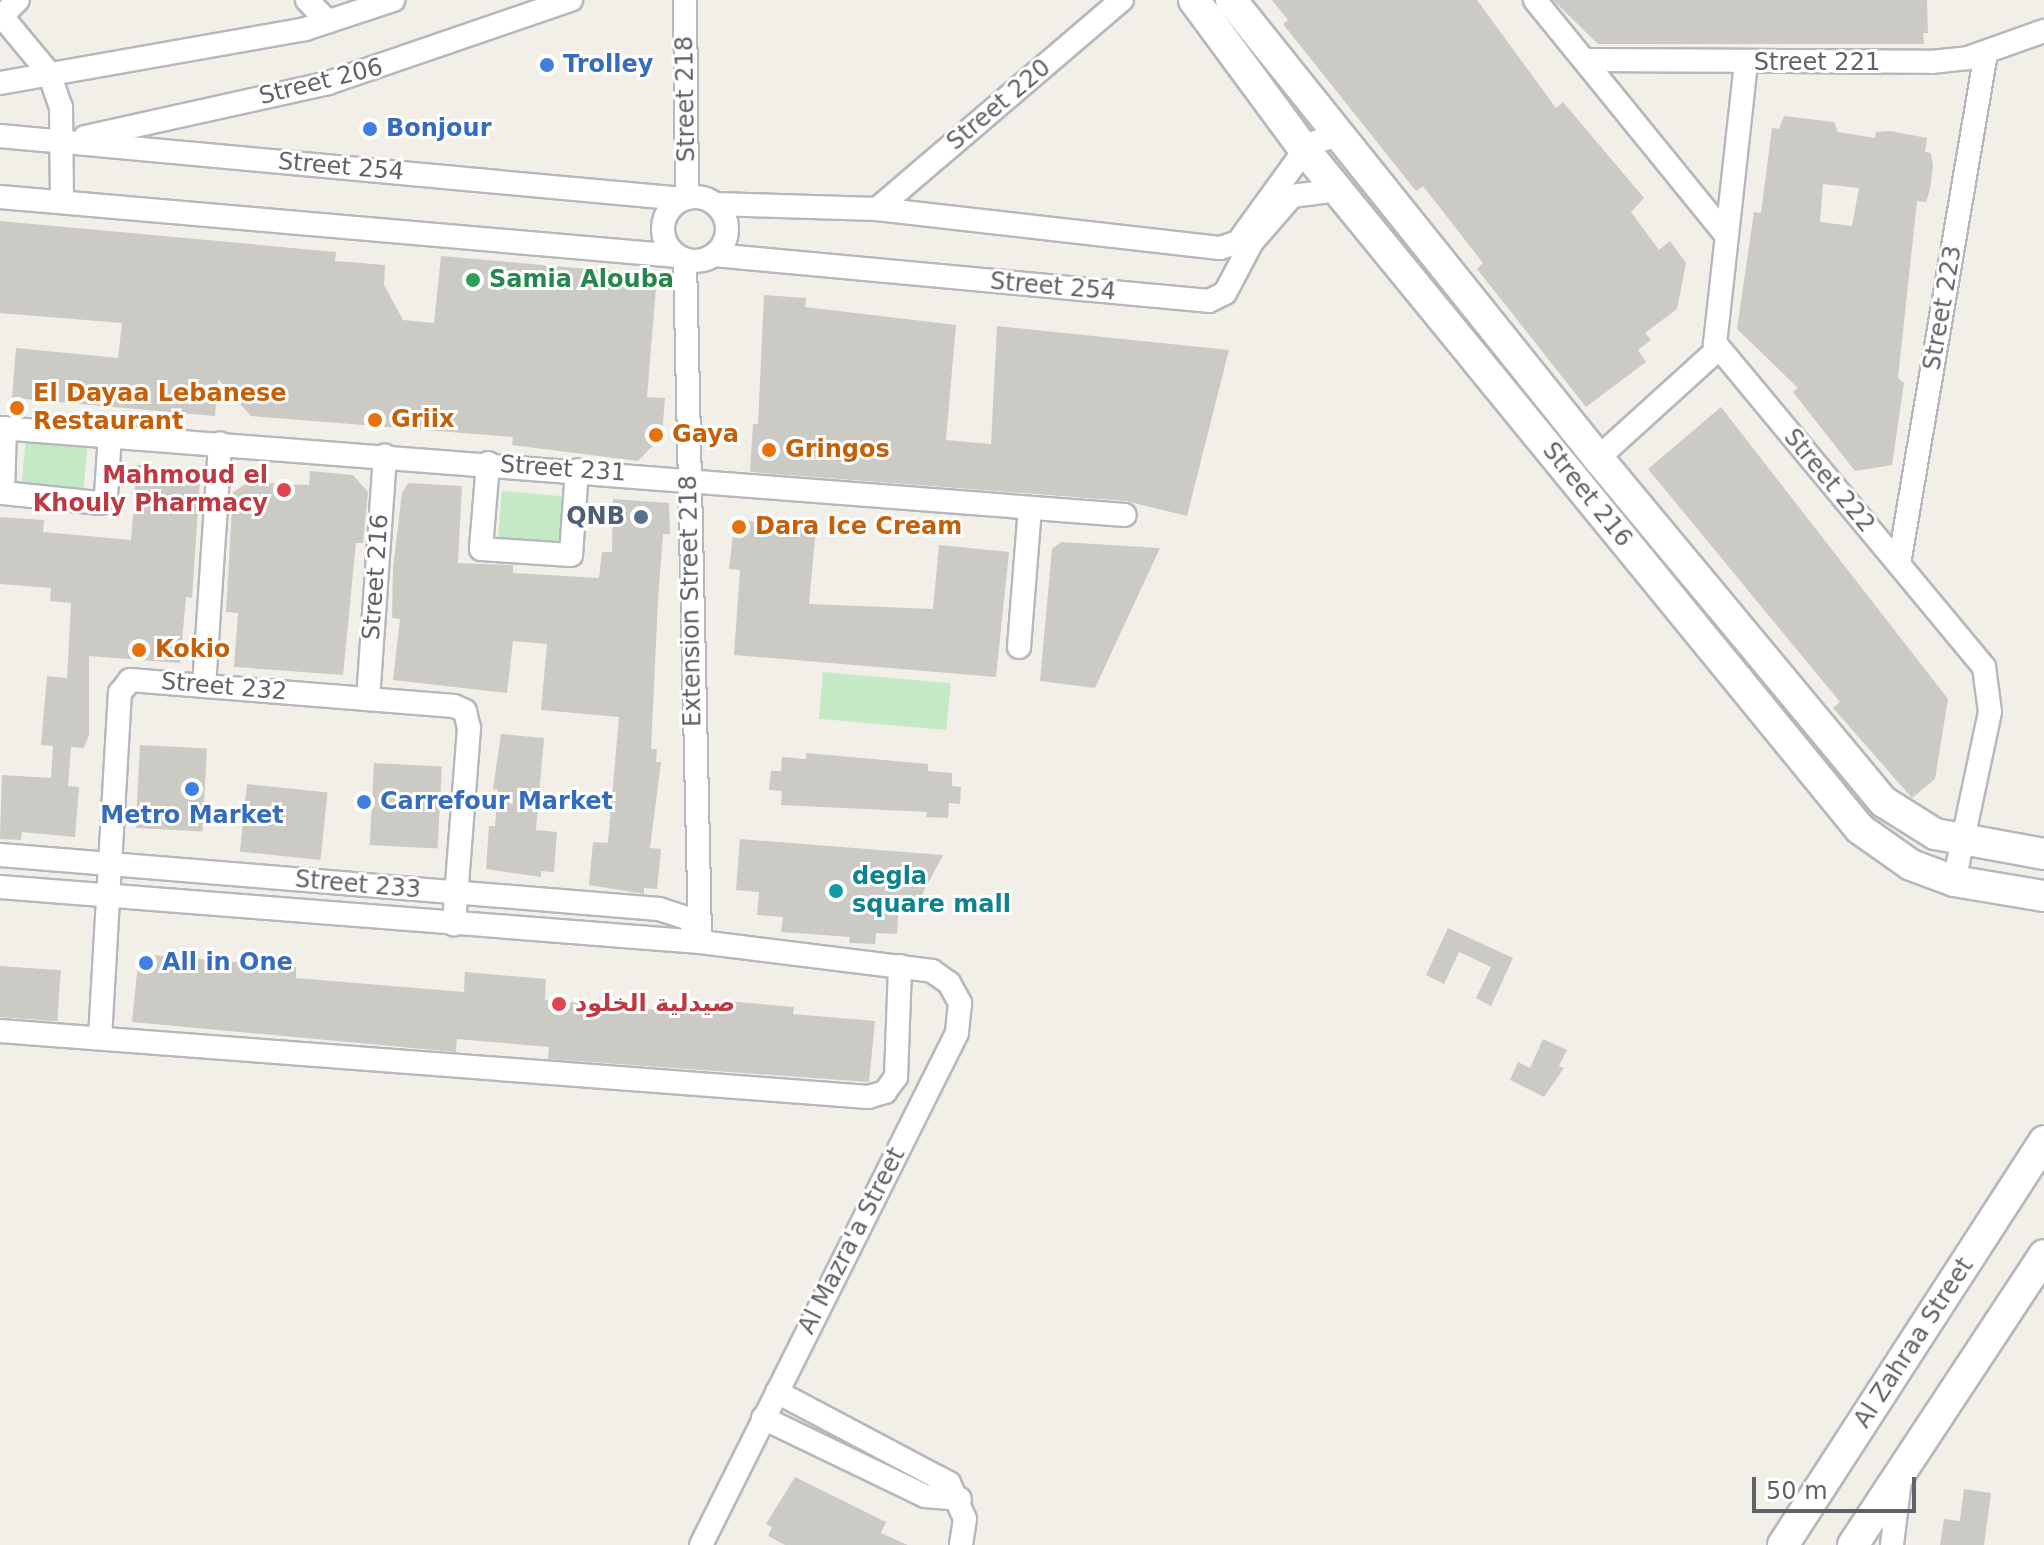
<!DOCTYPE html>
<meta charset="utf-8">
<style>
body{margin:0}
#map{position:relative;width:2044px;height:1545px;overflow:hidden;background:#f1efe8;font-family:"DejaVu Sans",Vazirmatn,sans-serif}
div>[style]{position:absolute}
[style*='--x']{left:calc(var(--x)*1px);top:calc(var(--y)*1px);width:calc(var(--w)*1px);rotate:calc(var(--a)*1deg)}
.green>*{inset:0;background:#c5e8c5;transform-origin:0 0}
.building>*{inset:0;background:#cccac5;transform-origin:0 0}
.roads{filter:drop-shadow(2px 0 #b5b8bc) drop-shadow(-2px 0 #b5b8bc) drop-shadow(0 2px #b5b8bc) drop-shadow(0 -2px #b5b8bc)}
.street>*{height:22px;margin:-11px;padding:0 11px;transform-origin:11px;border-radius:11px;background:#fff}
.street>.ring{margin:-11px;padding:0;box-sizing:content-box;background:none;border:22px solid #fff;border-radius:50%}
.secondary>*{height:30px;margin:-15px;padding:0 15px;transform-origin:15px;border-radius:15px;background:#fff}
.dots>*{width:22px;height:22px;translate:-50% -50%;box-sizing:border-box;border:4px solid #fff;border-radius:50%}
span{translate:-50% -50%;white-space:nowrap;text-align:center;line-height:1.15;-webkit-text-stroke:6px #fff;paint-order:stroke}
.street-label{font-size:24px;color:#5f6368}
.shop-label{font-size:24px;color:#366cbe;font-weight:700}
.left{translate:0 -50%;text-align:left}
.leisure-label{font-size:24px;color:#27864d;font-weight:700}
.food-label{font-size:24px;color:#c56008;font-weight:700}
.health-label{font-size:24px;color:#be3a42;font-weight:700}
.right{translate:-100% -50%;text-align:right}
.service-label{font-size:24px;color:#4e5e75;font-weight:700}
.culture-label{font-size:24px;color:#0d838f;font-weight:700}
.scale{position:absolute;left:1752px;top:1477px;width:164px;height:36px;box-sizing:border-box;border:4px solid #5f6368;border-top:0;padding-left:10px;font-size:24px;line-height:28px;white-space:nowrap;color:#5f6368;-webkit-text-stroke:6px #fff;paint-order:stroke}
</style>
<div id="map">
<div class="green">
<div style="left:26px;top:436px;width:62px;height:53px;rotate:5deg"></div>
<div style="left:502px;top:491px;width:63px;height:53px;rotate:5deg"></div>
<div style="left:823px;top:672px;width:128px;height:47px;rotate:5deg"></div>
</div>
<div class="building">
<div style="clip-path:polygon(1272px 0,1477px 0,1556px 108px,1563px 102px,1644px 198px,1631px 212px,1659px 250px,1670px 241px,1686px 263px,1677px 309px,1645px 333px,1651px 340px,1638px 350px,1646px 362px,1586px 407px,1477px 269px,1483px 263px,1423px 186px,1416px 191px,1283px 24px,1288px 20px)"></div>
<div style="clip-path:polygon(1553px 0,1927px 0,1928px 33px,1923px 33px,1924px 44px,1598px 44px)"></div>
<div style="clip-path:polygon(evenodd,1784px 116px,1834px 122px,1838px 132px,1875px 138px,1876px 132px,1890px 131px,1927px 138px,1925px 152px,1931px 153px,1933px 166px,1930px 189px,1926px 202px,1917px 201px,1898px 378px,1904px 383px,1892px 465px,1855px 471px,1793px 392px,1798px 388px,1737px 329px,1754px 212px,1761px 213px,1772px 128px,1779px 129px,1784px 116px,1823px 184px,1859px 188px,1852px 226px,1820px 222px,1823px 184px)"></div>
<div style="clip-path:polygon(0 221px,336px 252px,335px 261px,385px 265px,384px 285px,403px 320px,434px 323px,441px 256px,657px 275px,647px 397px,665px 398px,662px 436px,638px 461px,512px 445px,513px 437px,251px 416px,218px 379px,215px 416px,12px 398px,16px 348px,118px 358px,122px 323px,0 313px)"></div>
<div style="clip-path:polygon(764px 295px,806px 298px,805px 307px,956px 325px,946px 440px,991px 444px,997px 326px,1229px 350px,1187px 516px,1126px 501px,750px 472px,753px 424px,758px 424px)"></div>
<div style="clip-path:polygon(1721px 407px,1948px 699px,1935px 779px,1912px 798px,1833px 708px,1840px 702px,1648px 469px)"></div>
<div style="clip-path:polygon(137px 465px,187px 469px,200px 480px,192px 598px,186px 597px,180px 663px,89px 656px,89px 734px,84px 748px,71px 747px,68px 786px,79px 787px,75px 837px,22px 832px,21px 840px,0 839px,2px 775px,51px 778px,53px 746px,41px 745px,47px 676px,67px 678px,71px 603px,50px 601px,51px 588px,0 584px,0 517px,44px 520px,43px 532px,131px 540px)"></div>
<div style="clip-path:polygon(310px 471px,353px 475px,368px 492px,363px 543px,356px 543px,343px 675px,234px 667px,238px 613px,226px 612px,233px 492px,249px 482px,309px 485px)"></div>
<div style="clip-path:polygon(408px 483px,462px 486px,458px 563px,513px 565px,513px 573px,599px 578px,602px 552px,612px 552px,613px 499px,669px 503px,670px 534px,663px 534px,658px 600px,651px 749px,657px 749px,656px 762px,661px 762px,650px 848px,661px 849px,657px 889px,644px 888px,644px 894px,589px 885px,593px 842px,608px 843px,619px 717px,541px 710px,547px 644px,513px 641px,507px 693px,393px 680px,400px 619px,392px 618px,393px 568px,402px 493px)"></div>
<div style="clip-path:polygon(748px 521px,816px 527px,809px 604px,933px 609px,939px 545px,1009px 552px,996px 677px,734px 655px,740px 570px,729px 569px,733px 534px)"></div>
<div style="clip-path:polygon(1061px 542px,1160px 548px,1095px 688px,1040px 681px,1052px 549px)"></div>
<div style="clip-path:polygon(501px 734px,544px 738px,536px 830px,557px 832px,554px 872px,541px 871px,541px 877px,486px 869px,489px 826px,495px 826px,498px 790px,493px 789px)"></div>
<div style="left:140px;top:745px;width:67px;height:83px;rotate:3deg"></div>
<div style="clip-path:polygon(806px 753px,928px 764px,928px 771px,952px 773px,952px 786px,961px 787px,960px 804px,949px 803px,948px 818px,926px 817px,927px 812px,781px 805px,782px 791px,769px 790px,771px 771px,781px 771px,782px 757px,806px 759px)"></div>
<div style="left:374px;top:763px;width:68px;height:82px;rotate:3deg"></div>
<div style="left:247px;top:784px;width:81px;height:68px;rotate:6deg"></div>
<div style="clip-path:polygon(740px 839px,943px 855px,917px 904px,899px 903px,897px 934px,876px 933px,875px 944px,849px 943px,850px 937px,781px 932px,783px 917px,757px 915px,759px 892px,736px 890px)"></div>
<div style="clip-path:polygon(1448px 928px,1513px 958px,1491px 1006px,1476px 998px,1491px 967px,1459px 952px,1444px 984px,1426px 975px)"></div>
<div style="clip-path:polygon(139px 954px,296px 967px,296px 978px,464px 992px,465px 972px,546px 979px,545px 1000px,634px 1008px,713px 1014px,715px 1000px,794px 1007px,793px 1014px,875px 1021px,869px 1082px,548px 1059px,549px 1047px,457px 1039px,456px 1052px,132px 1022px)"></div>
<div style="left:0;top:966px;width:61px;height:51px;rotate:4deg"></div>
<div style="clip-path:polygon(1543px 1039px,1567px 1050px,1559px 1066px,1564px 1068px,1544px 1097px,1510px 1080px,1518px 1062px,1530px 1068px)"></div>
<div style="clip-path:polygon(795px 1477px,886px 1522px,881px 1533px,908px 1545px,785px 1545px,768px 1536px,772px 1527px,766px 1524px)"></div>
<div style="clip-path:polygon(1964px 1489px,1991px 1493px,1984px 1545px,1940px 1545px,1944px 1519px,1960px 1521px)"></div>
</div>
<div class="roads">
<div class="street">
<div style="--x:307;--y:0;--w:30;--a:46"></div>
<div style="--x:685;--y:0;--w:198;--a:89.4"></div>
<div style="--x:1535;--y:0;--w:301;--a:50.9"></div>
<div style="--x:0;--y:14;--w:77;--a:50.3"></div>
<div style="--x:49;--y:73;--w:36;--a:71"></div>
<div style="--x:61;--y:107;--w:95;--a:89.4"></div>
<div style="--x:0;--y:18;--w:25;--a:-45"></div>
<div style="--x:1585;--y:60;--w:346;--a:0.3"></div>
<div style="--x:1931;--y:62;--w:37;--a:-6"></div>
<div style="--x:1968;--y:58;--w:81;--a:-19.6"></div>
<div style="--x:1746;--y:63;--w:282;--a:96.3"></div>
<div style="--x:1715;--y:343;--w:421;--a:50.3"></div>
<div style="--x:1984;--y:667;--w:45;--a:82.4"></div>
<div style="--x:1990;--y:712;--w:173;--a:102"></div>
<div style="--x:0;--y:83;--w:310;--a:-10"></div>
<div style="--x:305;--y:29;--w:93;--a:-18.2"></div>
<div style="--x:0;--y:136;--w:686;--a:5.27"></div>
<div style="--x:85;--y:137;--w:249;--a:-12.5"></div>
<div style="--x:328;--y:83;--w:257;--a:-18.9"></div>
<div style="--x:0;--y:197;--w:680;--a:4.98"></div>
<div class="ring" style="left:663px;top:197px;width:42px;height:42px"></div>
<div style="--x:715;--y:204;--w:162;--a:1.8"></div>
<div style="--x:877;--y:209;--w:345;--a:6.5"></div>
<div style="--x:1220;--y:248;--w:19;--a:-18"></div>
<div style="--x:1238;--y:242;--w:121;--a:-54.1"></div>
<div style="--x:1309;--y:144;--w:30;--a:-17"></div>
<div style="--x:877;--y:209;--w:322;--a:-40.5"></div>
<div style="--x:714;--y:255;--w:497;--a:5.3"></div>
<div style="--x:1209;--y:301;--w:18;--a:-27"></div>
<div style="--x:1225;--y:293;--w:58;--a:-62.1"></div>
<div style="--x:1252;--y:242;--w:61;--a:-49"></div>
<div style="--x:1292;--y:196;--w:46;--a:-7.4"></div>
<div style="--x:685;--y:260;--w:677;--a:88.73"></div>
<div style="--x:0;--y:428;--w:1128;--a:4.42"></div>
<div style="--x:5;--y:428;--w:65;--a:91.8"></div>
<div style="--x:3;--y:493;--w:98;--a:5.9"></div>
<div style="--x:100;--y:503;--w:10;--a:-53"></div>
<div style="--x:106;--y:495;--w:60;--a:-86.2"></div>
<div style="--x:1598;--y:458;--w:162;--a:-42.2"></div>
<div style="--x:488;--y:463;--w:86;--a:94.7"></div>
<div style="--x:481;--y:549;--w:90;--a:3.8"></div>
<div style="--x:571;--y:555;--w:85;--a:-86"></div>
<div style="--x:1899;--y:564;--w:518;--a:-80.34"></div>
<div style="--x:1019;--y:647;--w:139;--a:-85.5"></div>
<div style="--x:204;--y:686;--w:243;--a:-86.2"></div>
<div style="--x:368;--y:699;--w:244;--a:-86"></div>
<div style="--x:0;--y:855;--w:661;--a:4.68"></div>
<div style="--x:659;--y:909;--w:32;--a:18"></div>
<div style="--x:689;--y:919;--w:25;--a:64"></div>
<div style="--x:0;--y:887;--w:702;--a:4.49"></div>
<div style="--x:700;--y:942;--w:234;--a:7.1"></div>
<div style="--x:932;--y:971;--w:21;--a:35"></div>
<div style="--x:949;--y:983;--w:23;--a:61"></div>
<div style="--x:960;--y:1003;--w:30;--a:96"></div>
<div style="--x:957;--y:1033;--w:572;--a:116.57"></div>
<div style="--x:0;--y:1031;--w:871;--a:4.35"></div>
<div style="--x:868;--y:1097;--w:18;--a:-16"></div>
<div style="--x:885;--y:1092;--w:19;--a:-54"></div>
<div style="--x:896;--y:1077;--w:111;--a:-87.9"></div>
<div style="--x:100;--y:1038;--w:346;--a:-86.7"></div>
<div style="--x:120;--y:693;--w:16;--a:-52"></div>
<div style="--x:130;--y:680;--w:325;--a:4.6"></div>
<div style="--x:454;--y:706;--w:12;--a:24"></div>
<div style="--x:465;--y:711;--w:17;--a:77"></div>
<div style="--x:469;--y:728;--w:197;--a:94.4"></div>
<div style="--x:777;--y:1392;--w:195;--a:27.9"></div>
<div style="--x:949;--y:1483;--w:39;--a:66"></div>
<div style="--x:965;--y:1519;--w:26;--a:99"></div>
<div style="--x:763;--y:1418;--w:180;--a:25.7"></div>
<div style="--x:925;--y:1496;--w:35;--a:5"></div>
<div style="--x:1892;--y:1545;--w:66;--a:-83.1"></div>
</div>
<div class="secondary">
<div style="--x:1194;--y:0;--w:185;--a:53.6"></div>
<div style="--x:1304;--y:149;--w:878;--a:50.73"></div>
<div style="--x:1860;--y:829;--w:62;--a:35.2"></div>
<div style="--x:1911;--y:865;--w:46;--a:20.4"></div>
<div style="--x:1954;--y:881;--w:91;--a:9.5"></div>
<div style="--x:1231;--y:0;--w:587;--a:51.29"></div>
<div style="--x:1598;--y:458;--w:447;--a:50.3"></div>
<div style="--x:1884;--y:802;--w:60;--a:32.1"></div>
<div style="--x:1935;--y:834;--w:111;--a:10.4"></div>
<div style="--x:1783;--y:1545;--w:481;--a:-57.1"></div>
<div style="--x:1853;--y:1545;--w:347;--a:-56.6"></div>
</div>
</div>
<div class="dots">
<div style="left:547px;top:65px;background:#3f7fe0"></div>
<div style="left:370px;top:129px;background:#3f7fe0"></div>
<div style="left:473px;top:280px;background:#2e9e5b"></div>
<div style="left:17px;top:408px;background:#e8710a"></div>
<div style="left:375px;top:420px;background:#e8710a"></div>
<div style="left:656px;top:435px;background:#e8710a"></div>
<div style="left:769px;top:450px;background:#e8710a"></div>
<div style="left:284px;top:490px;background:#e0444e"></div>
<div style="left:641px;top:517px;background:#5c6f8a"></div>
<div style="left:739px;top:527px;background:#e8710a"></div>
<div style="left:139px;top:650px;background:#e8710a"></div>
<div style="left:192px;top:789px;background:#3f7fe0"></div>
<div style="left:364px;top:802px;background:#3f7fe0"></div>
<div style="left:836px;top:891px;background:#0f9aa8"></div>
<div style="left:146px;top:963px;background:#3f7fe0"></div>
<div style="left:559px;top:1004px;background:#e0444e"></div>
</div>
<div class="street-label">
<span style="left:1817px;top:63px">Street 221</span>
<span style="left:321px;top:82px;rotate:-14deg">Street 206</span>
<span style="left:686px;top:99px;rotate:-91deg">Street 218</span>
<span style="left:999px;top:105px;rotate:-40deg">Street 220</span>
<span style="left:341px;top:167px;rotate:5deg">Street 254</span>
<span style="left:1053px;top:287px;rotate:5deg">Street 254</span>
<span style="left:1943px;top:308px;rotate:-80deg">Street 223</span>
<span style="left:563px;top:469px;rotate:4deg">Street 231</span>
<span style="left:1829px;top:481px;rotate:50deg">Street 222</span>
<span style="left:1587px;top:495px;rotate:51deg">Street 216</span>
<span style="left:376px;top:577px;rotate:-86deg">Street 216</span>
<span style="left:691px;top:601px;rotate:-91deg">Extension Street 218</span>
<span style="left:224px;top:687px;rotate:5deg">Street 232</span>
<span style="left:358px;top:885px;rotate:5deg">Street 233</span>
<span style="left:852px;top:1241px;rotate:-63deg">Al Mazra'a Street</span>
<span style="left:1914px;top:1343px;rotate:-57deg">Al Zahraa Street</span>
</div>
<div class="shop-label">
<span class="left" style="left:563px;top:65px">Trolley</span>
<span class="left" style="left:386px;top:129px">Bonjour</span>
<span class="left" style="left:380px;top:802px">Carrefour Market</span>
<span style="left:192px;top:816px">Metro Market</span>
<span class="left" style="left:162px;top:963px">All in One</span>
</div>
<div class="leisure-label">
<span class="left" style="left:489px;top:280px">Samia Alouba</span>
</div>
<div class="food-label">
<span class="left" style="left:33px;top:408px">El Dayaa Lebanese<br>Restaurant</span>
<span class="left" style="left:391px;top:420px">Griix</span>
<span class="left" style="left:672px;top:435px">Gaya</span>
<span class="left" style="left:785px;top:450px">Gringos</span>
<span class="left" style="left:755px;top:527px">Dara Ice Cream</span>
<span class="left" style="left:155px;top:650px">Kokio</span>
</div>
<div class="health-label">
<span class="right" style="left:268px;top:490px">Mahmoud el<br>Khouly Pharmacy</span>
<span class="left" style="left:575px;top:1004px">صيدلية الخلود</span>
</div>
<div class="service-label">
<span class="right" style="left:625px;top:517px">QNB</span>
</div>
<div class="culture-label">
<span class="left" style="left:852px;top:891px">degla<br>square mall</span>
</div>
<div class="scale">50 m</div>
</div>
